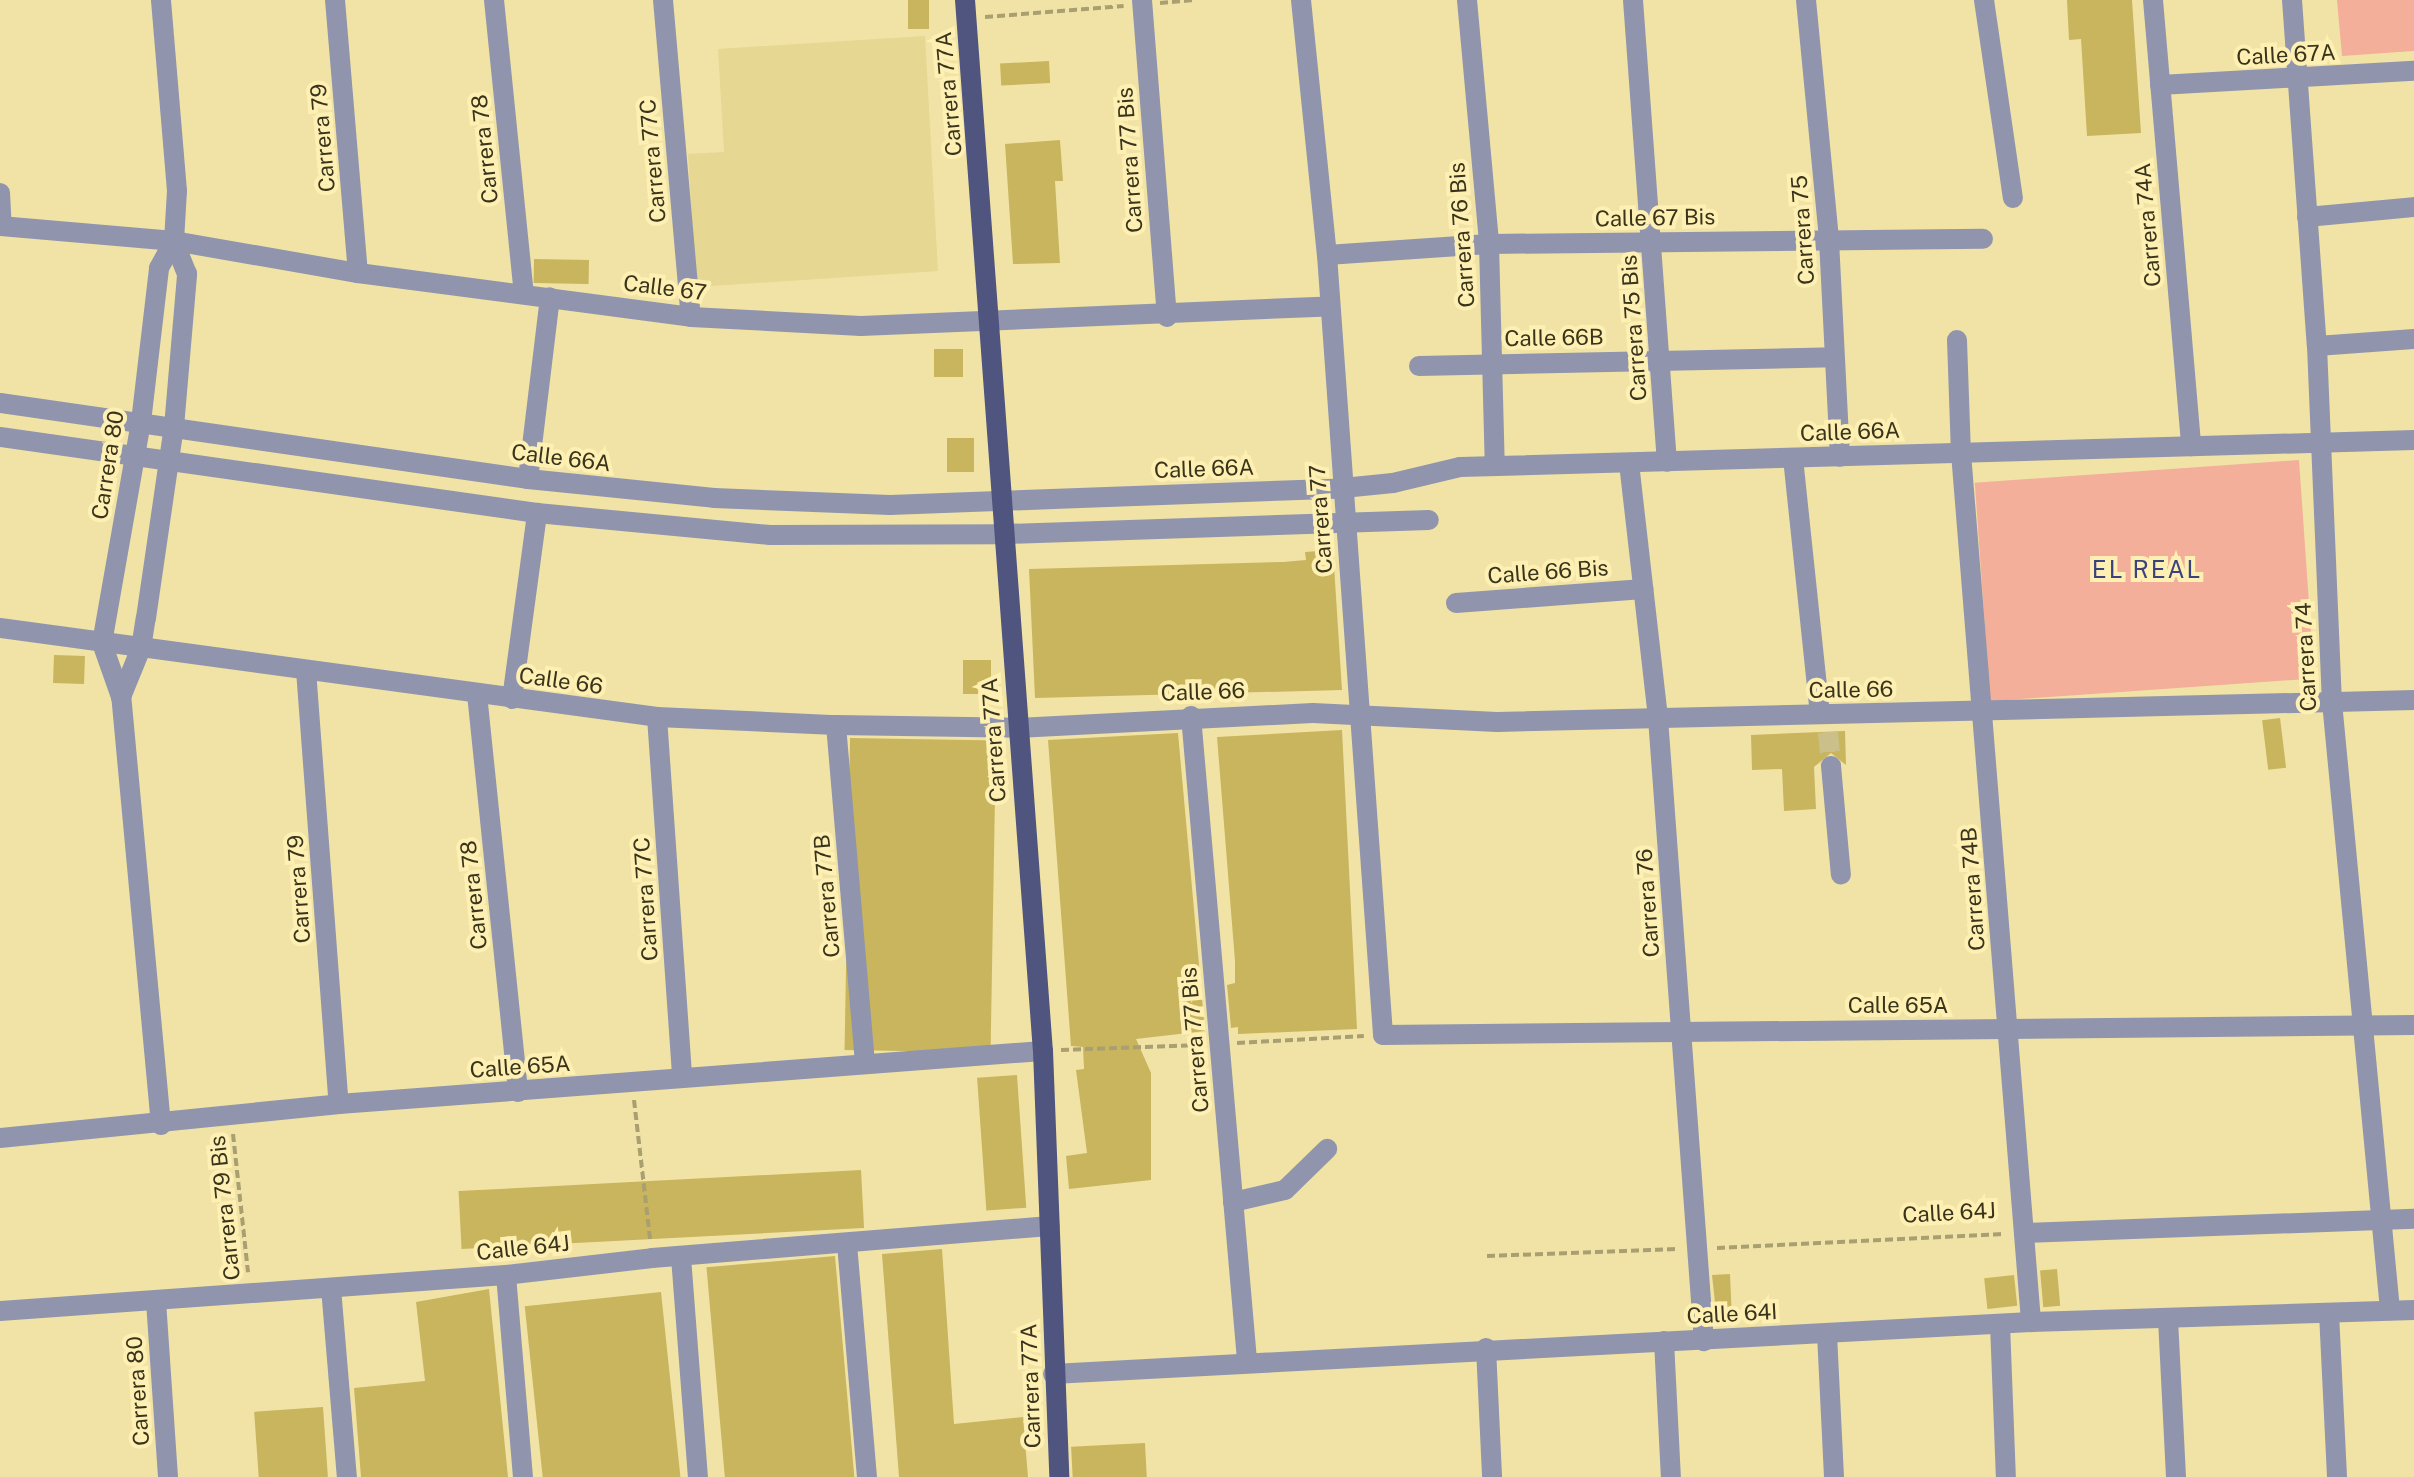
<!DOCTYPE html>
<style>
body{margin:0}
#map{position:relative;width:2414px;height:1477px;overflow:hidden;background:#f1e3a6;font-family:"Public Sans",sans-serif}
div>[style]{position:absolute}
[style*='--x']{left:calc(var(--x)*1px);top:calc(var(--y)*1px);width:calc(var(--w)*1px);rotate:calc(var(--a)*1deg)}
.built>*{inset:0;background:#e6d792}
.green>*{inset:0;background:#f4af9b;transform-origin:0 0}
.building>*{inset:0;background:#c8b55d;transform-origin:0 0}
.minor-tunnel>*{height:20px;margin-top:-10px;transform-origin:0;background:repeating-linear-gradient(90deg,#ccc08a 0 20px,transparent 0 30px)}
.path>*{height:4px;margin-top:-2px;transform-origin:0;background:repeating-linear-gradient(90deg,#a99f70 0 8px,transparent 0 12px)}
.minor>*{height:20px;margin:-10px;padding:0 10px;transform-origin:10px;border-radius:10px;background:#9095ad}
.major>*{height:20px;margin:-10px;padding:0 10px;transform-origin:10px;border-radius:10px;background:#4f557e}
span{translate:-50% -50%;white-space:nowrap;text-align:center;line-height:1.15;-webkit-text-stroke:8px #fef0b3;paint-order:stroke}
.street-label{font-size:22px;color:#39341b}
.neighbourhood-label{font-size:24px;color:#3c427e;letter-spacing:2px}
</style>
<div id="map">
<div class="built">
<div style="clip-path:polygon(925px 36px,938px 271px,696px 287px,688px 154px,724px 152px,718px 49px)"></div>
</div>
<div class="green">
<div style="clip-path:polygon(2337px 0,2414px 0,2414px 51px,2342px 56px)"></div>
<div style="left:2299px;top:460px;width:219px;height:325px;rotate:86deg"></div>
</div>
<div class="building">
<div style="left:908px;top:0;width:21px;height:29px"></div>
<div style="clip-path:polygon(2067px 0,2132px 0,2141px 133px,2087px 136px,2081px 39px,2069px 40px)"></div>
<div style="left:1049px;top:61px;width:22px;height:49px;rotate:87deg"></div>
<div style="clip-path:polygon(1060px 140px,1063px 181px,1055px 181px,1060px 263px,1013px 264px,1005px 144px)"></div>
<div style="left:534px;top:259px;width:55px;height:24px;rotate:1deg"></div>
<div style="left:934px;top:349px;width:29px;height:28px"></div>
<div style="left:974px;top:438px;width:34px;height:27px;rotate:90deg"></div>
<div style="clip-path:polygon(1333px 550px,1342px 690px,1035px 698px,1029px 569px,1283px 562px,1306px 560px,1305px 552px)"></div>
<div style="left:54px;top:655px;width:31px;height:28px;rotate:2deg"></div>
<div style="left:963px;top:660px;width:28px;height:34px"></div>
<div style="left:2280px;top:718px;width:50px;height:18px;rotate:83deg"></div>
<div style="clip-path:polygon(1342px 730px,1357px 1029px,1238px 1034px,1238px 1027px,1231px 1028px,1227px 985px,1235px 983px,1235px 961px,1217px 737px)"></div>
<div style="clip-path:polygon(1845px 731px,1846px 765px,1831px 753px,1814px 767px,1816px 809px,1784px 811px,1782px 769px,1752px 770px,1751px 735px)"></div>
<div style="clip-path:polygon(1178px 733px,1205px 1031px,1136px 1039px,1151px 1073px,1151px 1180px,1069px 1189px,1066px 1156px,1087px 1153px,1076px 1070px,1084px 1069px,1083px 1047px,1071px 1046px,1048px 740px)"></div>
<div style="left:850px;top:738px;width:146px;height:312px;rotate:1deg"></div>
<div style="left:1017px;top:1075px;width:133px;height:40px;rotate:86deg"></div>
<div style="left:861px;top:1170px;width:58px;height:403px;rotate:87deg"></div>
<div style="clip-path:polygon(942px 1249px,954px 1424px,1023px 1417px,1028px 1477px,899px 1477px,882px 1254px)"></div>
<div style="left:835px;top:1256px;width:222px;height:129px;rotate:85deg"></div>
<div style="left:2057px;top:1269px;width:37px;height:17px;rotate:85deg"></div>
<div style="clip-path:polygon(1730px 1274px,1732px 1320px,1717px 1321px,1712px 1275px)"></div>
<div style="left:2014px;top:1275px;width:31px;height:30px;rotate:84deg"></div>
<div style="clip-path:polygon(489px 1289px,508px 1477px,361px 1477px,354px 1388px,425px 1381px,416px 1302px)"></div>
<div style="left:661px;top:1292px;width:186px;height:137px;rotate:84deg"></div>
<div style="left:323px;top:1407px;width:70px;height:69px;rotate:86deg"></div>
<div style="left:1145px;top:1443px;width:34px;height:74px;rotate:87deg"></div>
</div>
<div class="minor-tunnel">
<div style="--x:1828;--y:732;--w:34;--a:85"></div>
</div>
<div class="path">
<div style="--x:1160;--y:3;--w:34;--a:-5"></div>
<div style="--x:985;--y:17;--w:139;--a:-4.5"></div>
<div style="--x:1237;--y:1043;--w:127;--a:-3.2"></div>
<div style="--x:1061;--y:1050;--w:140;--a:-2"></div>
<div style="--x:634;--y:1100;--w:140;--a:83.4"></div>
<div style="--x:233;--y:1134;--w:139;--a:83.8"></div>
<div style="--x:1717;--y:1248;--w:287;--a:-2.8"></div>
<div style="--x:1487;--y:1256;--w:190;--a:-2.1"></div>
</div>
<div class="minor">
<div style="--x:335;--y:0;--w:274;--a:85.2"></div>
<div style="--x:494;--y:0;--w:295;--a:84.2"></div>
<div style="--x:663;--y:0;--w:318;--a:85"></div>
<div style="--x:1142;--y:0;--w:318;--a:85.5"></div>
<div style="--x:1301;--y:0;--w:256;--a:84.2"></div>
<div style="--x:1327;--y:255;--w:782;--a:85.89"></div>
<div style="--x:1383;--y:1035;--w:1031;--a:-0.56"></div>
<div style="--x:1467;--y:0;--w:245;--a:84.8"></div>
<div style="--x:1489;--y:244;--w:222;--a:88.5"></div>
<div style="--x:1633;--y:0;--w:463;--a:85.8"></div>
<div style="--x:1806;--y:0;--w:241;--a:84.5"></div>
<div style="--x:1829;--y:240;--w:217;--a:87.1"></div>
<div style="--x:1984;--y:0;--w:200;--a:81.7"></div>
<div style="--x:2153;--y:0;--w:448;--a:85.1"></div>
<div style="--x:2292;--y:0;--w:347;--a:85.9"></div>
<div style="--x:2317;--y:346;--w:356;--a:87.6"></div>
<div style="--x:2332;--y:702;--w:611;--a:84.55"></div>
<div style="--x:2160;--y:85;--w:254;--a:-3.2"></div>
<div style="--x:0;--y:193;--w:33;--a:87"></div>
<div style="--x:2307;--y:217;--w:107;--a:-5.3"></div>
<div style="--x:0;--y:226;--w:175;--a:4.9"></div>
<div style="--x:174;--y:241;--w:187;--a:9.9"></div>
<div style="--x:358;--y:273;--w:336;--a:7.5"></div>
<div style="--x:691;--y:317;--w:170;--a:3"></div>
<div style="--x:861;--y:326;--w:468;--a:-2.4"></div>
<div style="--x:1327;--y:255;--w:162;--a:-3.9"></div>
<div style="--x:1489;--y:244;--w:494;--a:-0.6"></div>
<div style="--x:1957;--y:340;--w:113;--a:88"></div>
<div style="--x:1961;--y:453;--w:872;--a:85.39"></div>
<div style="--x:2317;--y:346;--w:97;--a:-4.1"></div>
<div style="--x:1419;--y:366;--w:415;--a:-1.2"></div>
<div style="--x:0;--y:403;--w:533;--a:8.19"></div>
<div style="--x:528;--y:479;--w:187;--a:5.8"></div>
<div style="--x:714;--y:498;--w:176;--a:2.3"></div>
<div style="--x:890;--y:505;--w:453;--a:-2.1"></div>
<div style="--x:1343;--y:488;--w:50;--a:-5.7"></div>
<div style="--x:1393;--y:483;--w:69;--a:-13.4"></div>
<div style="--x:1460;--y:467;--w:954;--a:-1.62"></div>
<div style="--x:0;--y:437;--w:542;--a:8.06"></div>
<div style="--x:537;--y:513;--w:234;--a:5.4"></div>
<div style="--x:770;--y:535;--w:235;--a:-0.2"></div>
<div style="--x:1005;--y:534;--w:424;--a:-1.9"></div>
<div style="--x:1793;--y:458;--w:257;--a:84"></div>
<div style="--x:1629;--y:463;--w:257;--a:83.5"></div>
<div style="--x:1658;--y:718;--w:625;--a:85.78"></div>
<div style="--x:528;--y:479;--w:183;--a:-83.1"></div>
<div style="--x:1456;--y:603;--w:188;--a:-4.3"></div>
<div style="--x:0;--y:628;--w:663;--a:7.71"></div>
<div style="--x:657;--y:717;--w:179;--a:2.6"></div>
<div style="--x:836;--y:725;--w:181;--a:0.9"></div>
<div style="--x:1017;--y:728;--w:296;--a:-2.9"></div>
<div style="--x:1313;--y:713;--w:184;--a:2.8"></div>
<div style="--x:1497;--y:722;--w:917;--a:-1.37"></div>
<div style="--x:306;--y:670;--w:435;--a:85.7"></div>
<div style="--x:477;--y:694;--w:400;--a:84.1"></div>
<div style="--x:121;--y:697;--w:53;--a:-67.8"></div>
<div style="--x:141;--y:648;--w:30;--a:-81"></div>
<div style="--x:146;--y:618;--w:193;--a:-81.7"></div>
<div style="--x:174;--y:427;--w:154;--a:-85.1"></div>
<div style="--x:187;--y:274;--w:35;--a:-112"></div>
<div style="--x:174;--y:241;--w:50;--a:-86.6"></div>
<div style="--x:177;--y:191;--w:192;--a:-94.8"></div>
<div style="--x:512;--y:699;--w:188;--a:-82.3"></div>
<div style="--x:1191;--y:716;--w:646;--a:85.03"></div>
<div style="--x:657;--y:717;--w:362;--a:86"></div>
<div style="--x:836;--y:725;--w:339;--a:85.1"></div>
<div style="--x:1831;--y:766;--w:109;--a:84.8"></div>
<div style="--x:161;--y:1125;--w:430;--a:-95.3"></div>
<div style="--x:121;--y:697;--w:57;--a:-109.4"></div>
<div style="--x:102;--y:643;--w:224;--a:-80"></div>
<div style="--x:141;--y:422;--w:155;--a:-83.3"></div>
<div style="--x:159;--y:268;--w:31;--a:-61"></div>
<div style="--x:0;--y:1138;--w:341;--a:-5.7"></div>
<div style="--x:339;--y:1104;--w:706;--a:-4.31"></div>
<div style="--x:1233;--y:1202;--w:53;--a:-13"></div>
<div style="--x:1285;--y:1190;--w:59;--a:-44.3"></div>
<div style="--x:2024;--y:1233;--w:390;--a:-2.1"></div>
<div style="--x:847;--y:1244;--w:234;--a:85.1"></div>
<div style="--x:681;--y:1257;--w:221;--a:85.6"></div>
<div style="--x:506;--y:1275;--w:203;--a:85.2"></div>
<div style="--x:331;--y:1288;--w:190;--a:85.2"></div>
<div style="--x:156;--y:1301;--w:176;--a:86.1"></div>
<div style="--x:0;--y:1311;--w:507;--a:-4.07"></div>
<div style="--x:506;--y:1275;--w:147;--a:-6.6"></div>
<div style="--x:652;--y:1258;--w:399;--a:-4.6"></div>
<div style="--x:2329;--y:1313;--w:164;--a:87.2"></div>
<div style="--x:2168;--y:1319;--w:158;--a:87.1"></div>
<div style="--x:2000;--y:1324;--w:153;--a:87.8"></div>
<div style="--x:1827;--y:1334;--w:143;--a:87.2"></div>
<div style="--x:1664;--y:1341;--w:136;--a:87.1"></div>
<div style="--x:1486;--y:1348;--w:129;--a:87.3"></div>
<div style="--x:1053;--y:1374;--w:979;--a:-3.04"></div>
<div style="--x:2031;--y:1322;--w:383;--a:-1.8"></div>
</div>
<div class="major">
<div style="--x:965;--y:0;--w:1054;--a:85.76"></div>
<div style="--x:1043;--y:1051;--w:426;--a:87.8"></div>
</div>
<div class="street-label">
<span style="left:2286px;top:55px;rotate:-3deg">Calle 67A</span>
<span style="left:949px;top:94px;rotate:-95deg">Carrera 77A</span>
<span style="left:323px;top:138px;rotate:-95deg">Carrera 79</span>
<span style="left:485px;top:149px;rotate:-96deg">Carrera 78</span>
<span style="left:1130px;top:160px;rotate:-94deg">Carrera 77 Bis</span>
<span style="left:653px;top:161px;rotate:-95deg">Carrera 77C</span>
<span style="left:1655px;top:218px;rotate:-1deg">Calle 67 Bis</span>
<span style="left:2148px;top:225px;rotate:-95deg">Carrera 74A</span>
<span style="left:1803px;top:230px;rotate:-94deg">Carrera 75</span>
<span style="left:1462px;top:235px;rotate:-94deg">Carrera 76 Bis</span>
<span style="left:665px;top:288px;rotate:7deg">Calle 67</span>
<span style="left:1634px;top:328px;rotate:-94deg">Carrera 75 Bis</span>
<span style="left:1554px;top:338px;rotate:-1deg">Calle 66B</span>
<span style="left:1850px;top:432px;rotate:-2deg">Calle 66A</span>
<span style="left:561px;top:458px;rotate:7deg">Calle 66A</span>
<span style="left:108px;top:465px;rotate:-81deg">Carrera 80</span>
<span style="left:1204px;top:469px;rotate:-2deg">Calle 66A</span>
<span style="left:1321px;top:519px;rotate:-94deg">Carrera 77</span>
<span style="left:1548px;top:572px;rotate:-4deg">Calle 66 Bis</span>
<span style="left:2306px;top:657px;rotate:-93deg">Carrera 74</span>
<span style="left:561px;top:681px;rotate:8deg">Calle 66</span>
<span style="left:1851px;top:690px;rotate:-1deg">Calle 66</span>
<span style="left:1203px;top:692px;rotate:-2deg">Calle 66</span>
<span style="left:994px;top:740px;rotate:-94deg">Carrera 77A</span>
<span style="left:299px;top:889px;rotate:-94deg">Carrera 79</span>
<span style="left:1973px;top:889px;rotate:-94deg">Carrera 74B</span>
<span style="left:474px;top:895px;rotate:-96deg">Carrera 78</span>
<span style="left:827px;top:896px;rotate:-95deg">Carrera 77B</span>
<span style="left:646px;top:899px;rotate:-94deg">Carrera 77C</span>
<span style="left:1648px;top:903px;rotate:-94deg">Carrera 76</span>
<span style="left:1898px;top:1006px">Calle 65A</span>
<span style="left:1195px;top:1040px;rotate:-95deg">Carrera 77 Bis</span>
<span style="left:520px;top:1067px;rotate:-4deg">Calle 65A</span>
<span style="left:225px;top:1208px;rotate:-96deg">Carrera 79 Bis</span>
<span style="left:1949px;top:1213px;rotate:-3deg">Calle 64J</span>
<span style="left:523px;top:1248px;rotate:-6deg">Calle 64J</span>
<span style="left:1732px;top:1314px;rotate:-3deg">Calle 64I</span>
<span style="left:1031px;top:1386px;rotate:-92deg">Carrera 77A</span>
<span style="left:138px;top:1391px;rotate:-94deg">Carrera 80</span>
</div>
<div class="neighbourhood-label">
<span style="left:2147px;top:570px">EL REAL</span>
</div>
</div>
